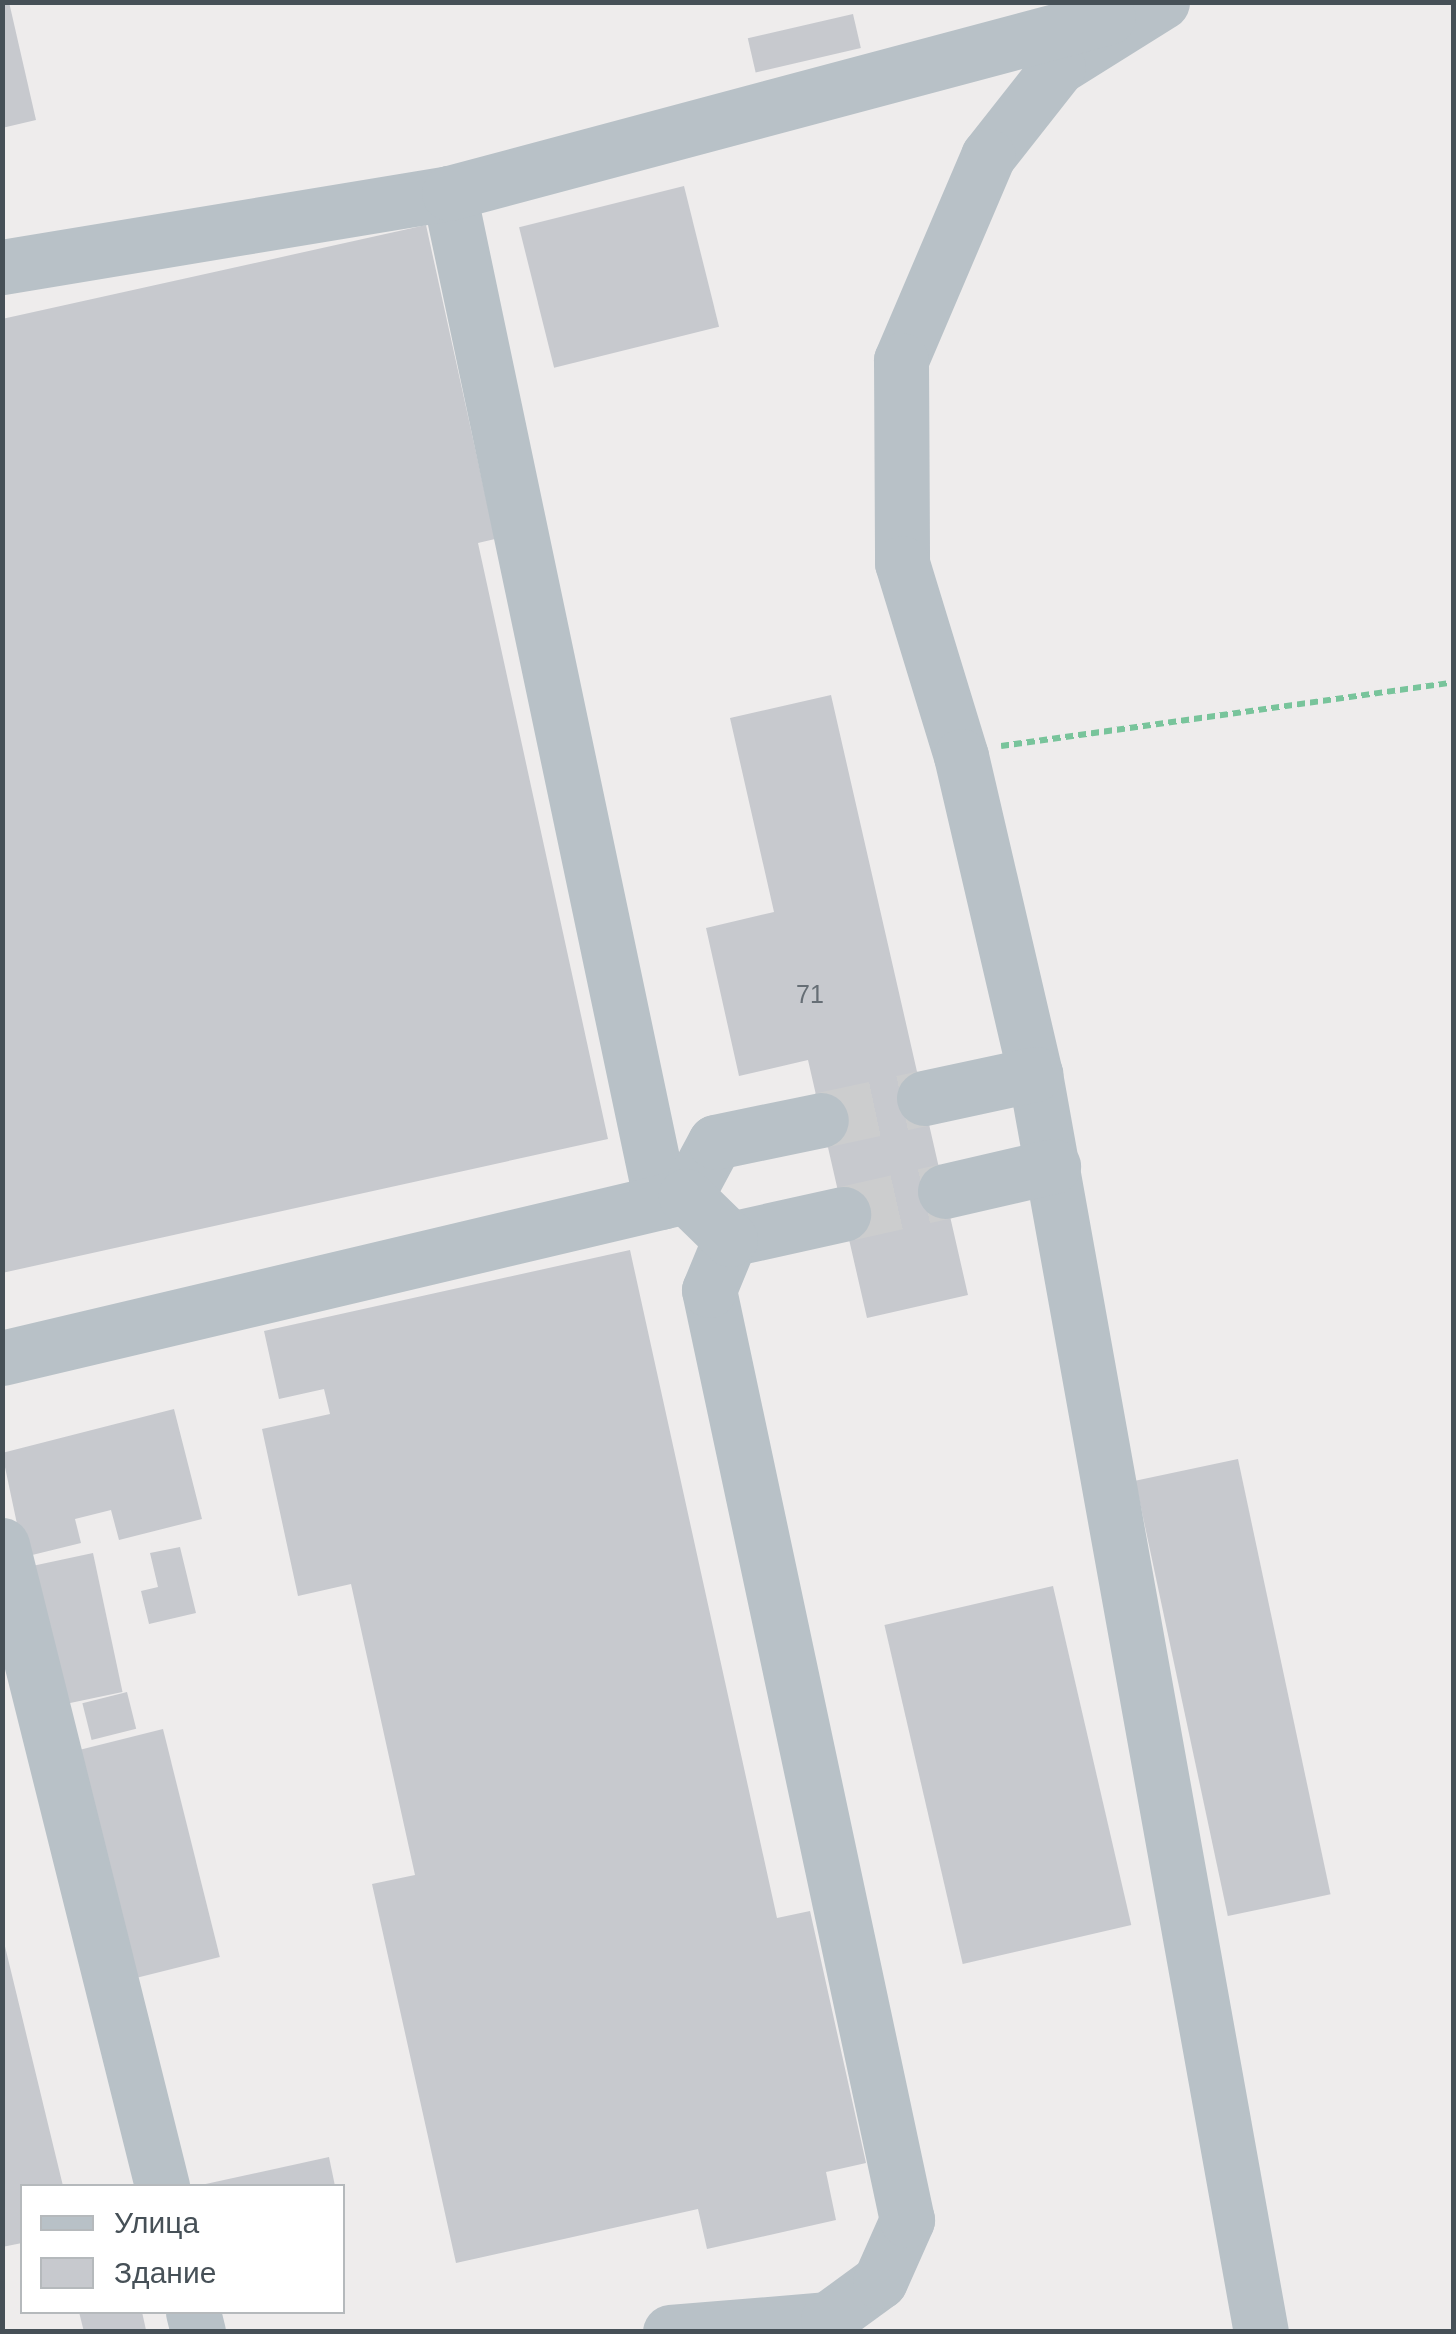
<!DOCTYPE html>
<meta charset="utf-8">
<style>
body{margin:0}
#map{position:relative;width:1456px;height:2334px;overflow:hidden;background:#eeecec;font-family:Helvetica,sans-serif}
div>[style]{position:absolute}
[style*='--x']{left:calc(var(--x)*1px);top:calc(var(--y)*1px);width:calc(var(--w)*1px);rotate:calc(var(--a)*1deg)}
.building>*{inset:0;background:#c7c9ce;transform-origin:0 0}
.minor-tunnel>*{height:55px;margin-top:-27.5px;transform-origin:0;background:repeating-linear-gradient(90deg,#cccdce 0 55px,transparent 0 83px)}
.path>*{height:6px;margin-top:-3px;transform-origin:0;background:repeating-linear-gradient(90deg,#78c49b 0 8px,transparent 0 13px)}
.minor>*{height:55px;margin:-27.5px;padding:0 27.5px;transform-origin:27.5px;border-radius:27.5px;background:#b8c1c7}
span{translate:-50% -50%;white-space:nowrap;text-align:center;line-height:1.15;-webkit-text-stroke:9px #fff;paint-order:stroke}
.number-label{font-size:25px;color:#666e75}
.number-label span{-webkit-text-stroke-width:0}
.frame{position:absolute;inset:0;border:5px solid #465057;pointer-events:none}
.legend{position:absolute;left:20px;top:2184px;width:325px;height:130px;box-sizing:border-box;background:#fff;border:2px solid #b5b9bc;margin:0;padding:12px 18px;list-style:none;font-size:30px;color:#465057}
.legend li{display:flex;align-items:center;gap:20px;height:50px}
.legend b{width:50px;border:2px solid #b5b9bc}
</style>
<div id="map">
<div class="building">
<div style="clip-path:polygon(2px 2px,9px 2px,36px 120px,2px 128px)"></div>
<div style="left:853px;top:14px;width:35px;height:108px;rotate:77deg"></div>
<div style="left:684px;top:186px;width:145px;height:170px;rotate:76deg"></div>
<div style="clip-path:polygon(426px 225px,495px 539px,478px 543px,608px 1139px,2px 1273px,2px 319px)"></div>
<div style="clip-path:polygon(831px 695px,968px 1295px,867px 1318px,808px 1060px,739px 1076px,706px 928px,774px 912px,730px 718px)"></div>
<div style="clip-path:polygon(630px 1250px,777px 1918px,810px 1911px,866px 2163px,826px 2172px,836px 2220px,707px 2249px,698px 2209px,456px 2263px,372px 1884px,415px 1875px,351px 1584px,298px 1596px,262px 1429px,330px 1414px,324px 1389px,279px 1399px,264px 1331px)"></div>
<div style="clip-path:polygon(174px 1409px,202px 1519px,119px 1540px,111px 1510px,75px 1519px,81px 1543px,24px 1557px,2px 1453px)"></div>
<div style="left:1238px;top:1459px;width:445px;height:105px;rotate:78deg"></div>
<div style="clip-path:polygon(180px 1547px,196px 1613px,149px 1624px,141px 1591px,158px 1587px,150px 1553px)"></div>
<div style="left:93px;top:1553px;width:142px;height:73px;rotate:78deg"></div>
<div style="left:1053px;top:1586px;width:348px;height:173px;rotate:77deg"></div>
<div style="left:127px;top:1692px;width:38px;height:46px;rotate:76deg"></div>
<div style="left:163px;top:1729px;width:235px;height:105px;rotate:76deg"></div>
<div style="clip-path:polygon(2px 1934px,63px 2186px,22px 2186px,22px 2243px,2px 2247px)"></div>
<div style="clip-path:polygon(329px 2157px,335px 2186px,201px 2186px,201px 2185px)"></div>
<div style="clip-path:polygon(79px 2312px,142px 2312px,146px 2330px,84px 2332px)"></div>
</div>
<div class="minor-tunnel">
<div style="--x:821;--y:1120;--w:105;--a:-12.1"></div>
<div style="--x:843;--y:1214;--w:105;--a:-12.7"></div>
</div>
<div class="path">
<div style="--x:1001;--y:746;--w:457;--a:-8"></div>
</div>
<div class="minor">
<div style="--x:1162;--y:2;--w:123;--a:148"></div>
<div style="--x:1058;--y:67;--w:113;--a:128.2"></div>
<div style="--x:988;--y:156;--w:222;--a:113.1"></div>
<div style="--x:901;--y:360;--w:203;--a:89.7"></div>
<div style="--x:902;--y:563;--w:202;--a:73"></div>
<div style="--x:961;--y:756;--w:326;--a:76.9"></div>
<div style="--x:1035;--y:1074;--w:1278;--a:79.82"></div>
<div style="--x:449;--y:193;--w:1031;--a:78.13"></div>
<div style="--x:2;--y:267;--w:453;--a:-9.4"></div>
<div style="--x:449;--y:193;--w:682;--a:-14.95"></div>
<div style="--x:924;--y:1098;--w:114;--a:-12.2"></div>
<div style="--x:945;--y:1191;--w:111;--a:-13"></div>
<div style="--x:730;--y:1239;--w:116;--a:-12.5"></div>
<div style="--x:2;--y:1358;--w:703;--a:-13.32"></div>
<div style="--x:686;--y:1196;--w:61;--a:-61.8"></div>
<div style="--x:715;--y:1142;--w:108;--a:-11.7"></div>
<div style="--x:2;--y:1545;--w:661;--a:75.98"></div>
<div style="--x:193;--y:2312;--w:21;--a:76"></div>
<div style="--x:670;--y:2332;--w:159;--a:-4.7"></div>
<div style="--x:828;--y:2319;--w:64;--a:-36.2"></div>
<div style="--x:880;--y:2281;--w:67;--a:-66.1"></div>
<div style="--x:907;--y:2220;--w:951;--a:-102.02"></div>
<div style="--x:709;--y:1290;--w:55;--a:-67.6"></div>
<div style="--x:730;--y:1239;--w:62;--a:-135.7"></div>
</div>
<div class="number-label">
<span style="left:810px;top:994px">71</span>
</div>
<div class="frame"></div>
<ul class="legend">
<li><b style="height:12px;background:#b8c1c7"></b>Улица</li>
<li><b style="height:28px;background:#c7c9ce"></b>Здание</li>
</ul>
</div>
